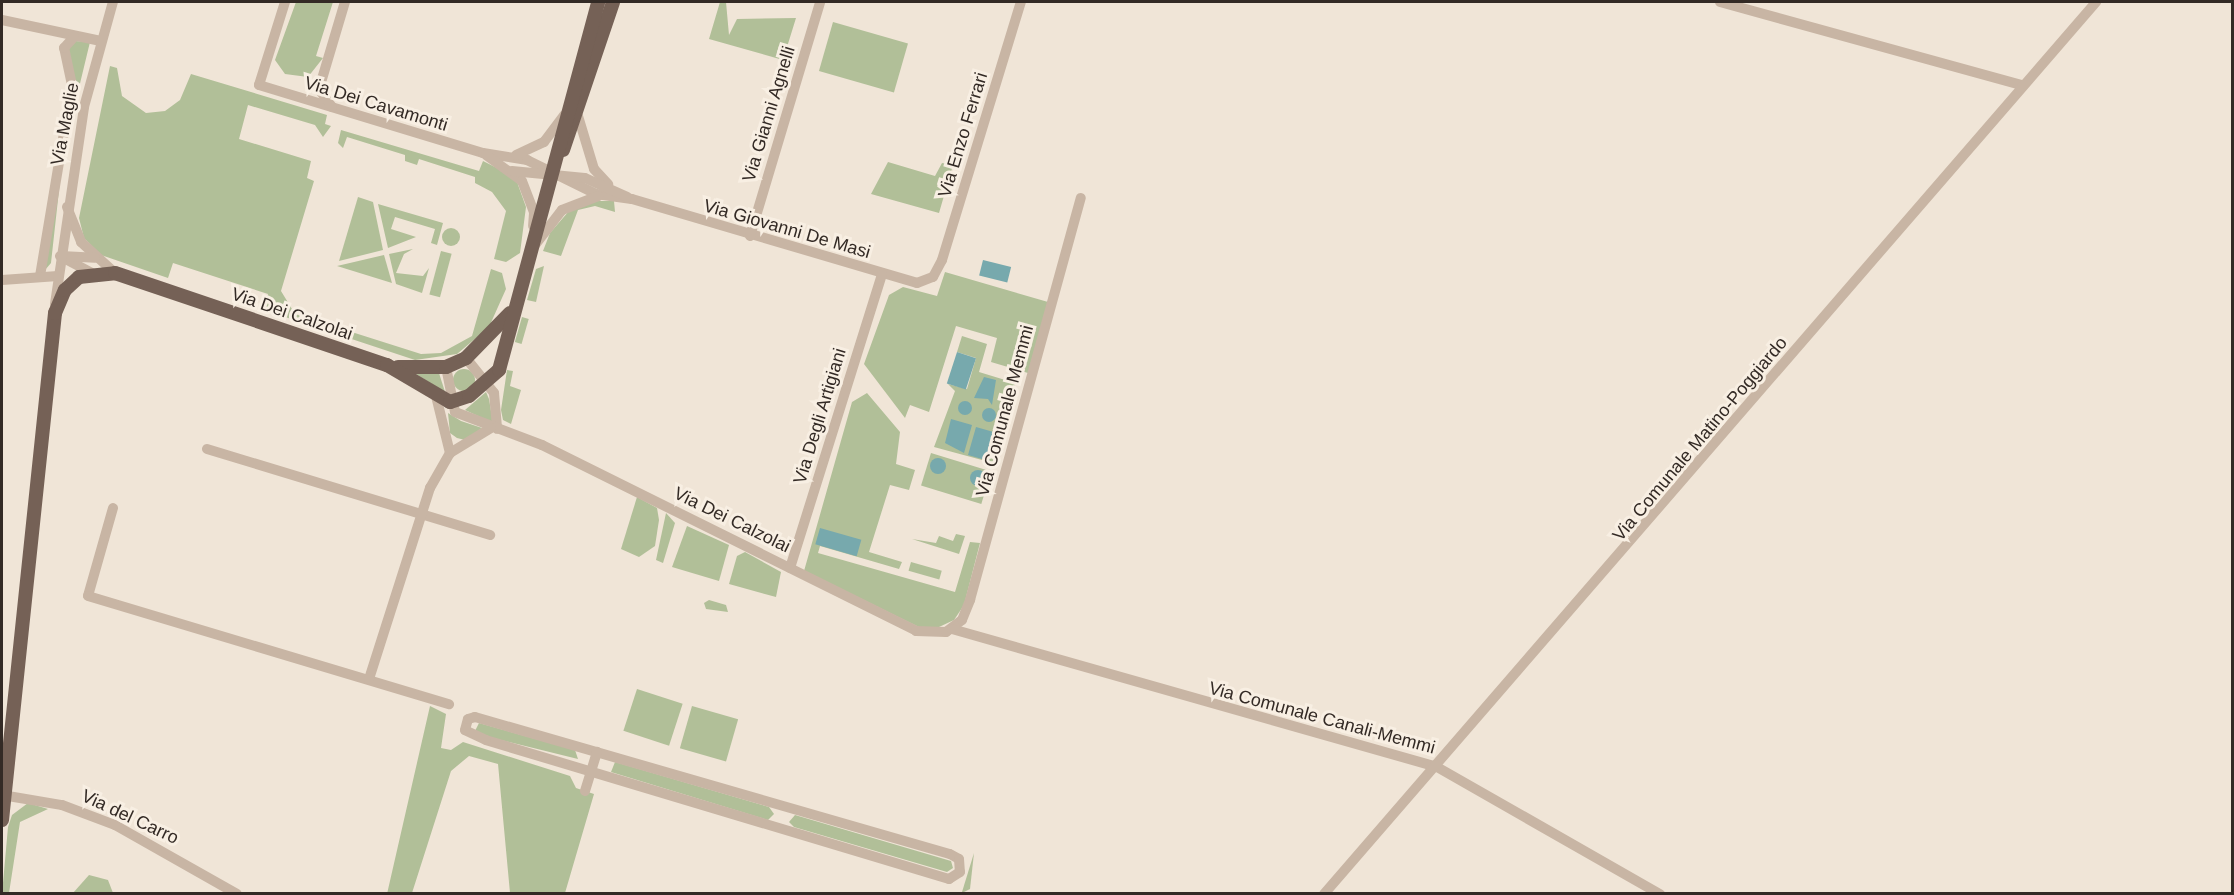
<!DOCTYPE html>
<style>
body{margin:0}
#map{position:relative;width:2234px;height:895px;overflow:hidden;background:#f0e5d7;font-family:Helvetica,sans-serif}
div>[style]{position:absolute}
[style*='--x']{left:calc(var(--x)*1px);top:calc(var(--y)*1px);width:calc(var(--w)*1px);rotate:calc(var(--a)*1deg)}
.green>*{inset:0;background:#b1bf98;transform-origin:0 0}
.round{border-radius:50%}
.water>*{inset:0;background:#77a9ad;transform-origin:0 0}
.minor>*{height:10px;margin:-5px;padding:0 5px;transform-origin:5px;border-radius:5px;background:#c8b5a4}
.major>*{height:14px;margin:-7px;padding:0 7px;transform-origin:7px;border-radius:7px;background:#756156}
span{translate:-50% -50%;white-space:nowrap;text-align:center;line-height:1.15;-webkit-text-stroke:6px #f8efe3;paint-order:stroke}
.street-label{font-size:18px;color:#332a25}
.frame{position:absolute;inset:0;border:3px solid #332a25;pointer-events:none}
</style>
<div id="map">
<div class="green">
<div style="clip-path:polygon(296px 2px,333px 2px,316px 56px,323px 58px,308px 77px,285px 74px,275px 60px)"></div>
<div style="clip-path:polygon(720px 2px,726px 2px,729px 35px,737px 19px,796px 18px,783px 60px,709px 39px)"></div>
<div style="left:833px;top:22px;width:78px;height:51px;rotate:16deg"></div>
<div style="clip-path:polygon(75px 41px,90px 42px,63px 154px,51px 263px,45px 270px,61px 148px,76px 83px,67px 50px)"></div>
<div style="clip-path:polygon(110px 66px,117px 68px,122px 96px,146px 113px,165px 111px,180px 100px,191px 74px,327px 115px,325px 124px,331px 126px,323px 137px,315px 125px,248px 105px,239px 139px,311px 161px,307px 178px,314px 181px,281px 291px,295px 314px,421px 354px,441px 353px,472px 336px,491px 269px,502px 273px,506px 289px,489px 327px,457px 354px,415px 360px,264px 310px,268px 294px,173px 263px,168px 278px,101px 255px,84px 238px,79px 218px)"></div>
<div style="clip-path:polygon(341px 130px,479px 171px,483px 161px,499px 169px,517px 182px,526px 207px,520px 253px,506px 262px,494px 259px,506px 211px,492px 192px,475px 183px,475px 177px,419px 159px,417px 165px,405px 161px,405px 155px,347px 137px,343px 148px,338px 143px)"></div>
<div style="clip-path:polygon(888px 162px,935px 176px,942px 163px,953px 165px,939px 213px,871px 194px)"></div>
<div style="clip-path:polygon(358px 197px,373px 202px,383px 250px,339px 261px)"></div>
<div style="clip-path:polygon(594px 201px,614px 201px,615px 212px,595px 206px,578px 210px,561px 256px,543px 251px,550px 233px,569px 211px)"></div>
<div style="clip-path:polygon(378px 204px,443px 223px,437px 245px,431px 243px,435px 229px,395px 217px,391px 229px,416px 237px,388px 248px)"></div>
<div class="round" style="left:442px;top:228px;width:18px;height:18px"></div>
<div style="clip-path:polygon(413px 249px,404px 254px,396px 273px,423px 276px,429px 268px,422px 293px,396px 284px,389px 254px)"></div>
<div style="left:441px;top:251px;width:11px;height:45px;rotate:15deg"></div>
<div style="clip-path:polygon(384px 255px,392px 283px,337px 266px)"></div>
<div style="clip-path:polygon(544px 266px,536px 302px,527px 300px,536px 269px)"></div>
<div style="clip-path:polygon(945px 272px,1048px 302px,1028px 373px,991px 362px,997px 338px,956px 326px,929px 412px,910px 405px,905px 418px,864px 364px,889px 295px,903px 287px,937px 296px)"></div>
<div style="left:522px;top:317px;width:7px;height:26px;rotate:16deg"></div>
<div style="clip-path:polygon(962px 336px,987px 344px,979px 372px,1015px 383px,993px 463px,934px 447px,955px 391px,948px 384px,967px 389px,976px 358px,957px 352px)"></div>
<div class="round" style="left:453px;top:369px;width:22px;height:22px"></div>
<div style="clip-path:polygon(507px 370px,513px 371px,510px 386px,521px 390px,511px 424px,503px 420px,501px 410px)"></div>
<div style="clip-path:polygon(439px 373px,445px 392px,416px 374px,418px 373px)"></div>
<div style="clip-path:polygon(486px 392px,489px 399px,493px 423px,465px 410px)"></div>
<div style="clip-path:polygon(867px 393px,900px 432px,896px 464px,915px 470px,909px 490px,890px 485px,869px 552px,902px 562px,899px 569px,820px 546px,818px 553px,955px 592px,970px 542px,980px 543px,964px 605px,954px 620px,939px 627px,925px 630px,804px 571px,852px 402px)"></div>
<div style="clip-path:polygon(448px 413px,461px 421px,482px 428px,465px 440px,457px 438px,450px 433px)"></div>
<div style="left:931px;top:453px;width:63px;height:34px;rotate:17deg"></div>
<div style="clip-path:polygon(637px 497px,657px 508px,659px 520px,655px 546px,639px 557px,621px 549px)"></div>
<div style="clip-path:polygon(666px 513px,675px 523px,663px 563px,656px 560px)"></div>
<div style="clip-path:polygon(687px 526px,729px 545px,719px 581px,672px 567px)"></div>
<div style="clip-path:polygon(956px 534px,965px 536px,959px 554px,912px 539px,936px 543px,939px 536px,953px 541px)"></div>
<div style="clip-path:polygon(745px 552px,781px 572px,776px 597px,729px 584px,737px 556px)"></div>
<div style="left:911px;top:562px;width:32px;height:9px;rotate:16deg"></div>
<div style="clip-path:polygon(709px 600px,726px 605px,728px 612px,706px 609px,704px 603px)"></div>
<div style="left:637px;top:689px;width:48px;height:44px;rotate:18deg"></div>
<div style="clip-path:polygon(430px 706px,446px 714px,441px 748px,451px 750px,463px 742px,570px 776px,576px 788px,594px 794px,565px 893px,510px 893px,498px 764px,469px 756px,451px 771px,412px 893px,387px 894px)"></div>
<div style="left:692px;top:706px;width:48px;height:44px;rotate:16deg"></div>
<div style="clip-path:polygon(479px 723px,575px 750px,578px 759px,480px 735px,475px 731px)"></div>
<div style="clip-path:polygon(615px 762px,769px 807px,774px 814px,768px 820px,611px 772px)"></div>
<div style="clip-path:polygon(28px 803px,48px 809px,20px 822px,9px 893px,2px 894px,8px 827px,12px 815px)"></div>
<div style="clip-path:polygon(795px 815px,951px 861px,953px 868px,947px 872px,794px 827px,789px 822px)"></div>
<div style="clip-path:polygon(974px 853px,970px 889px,962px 893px,962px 892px)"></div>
<div style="clip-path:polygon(89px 875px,108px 880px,113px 893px,73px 893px)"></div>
</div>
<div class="water">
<div style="left:983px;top:260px;width:29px;height:16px;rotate:14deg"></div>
<div style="left:957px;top:352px;width:20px;height:33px;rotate:18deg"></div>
<div style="clip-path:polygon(984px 377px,996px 380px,992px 405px,988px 399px,974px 398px)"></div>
<div class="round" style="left:958px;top:401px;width:14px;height:14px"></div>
<div class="round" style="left:982px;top:408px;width:14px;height:14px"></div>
<div style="clip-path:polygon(951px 419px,972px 425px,964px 453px,945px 443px)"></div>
<div style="left:976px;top:427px;width:22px;height:29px;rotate:16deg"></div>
<div class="round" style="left:930px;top:458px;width:16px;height:16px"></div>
<div class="round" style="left:970px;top:470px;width:16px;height:16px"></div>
<div style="left:820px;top:528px;width:43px;height:17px;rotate:16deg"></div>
</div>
<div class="minor">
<div style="--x:285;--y:2;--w:87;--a:107.4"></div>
<div style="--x:259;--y:85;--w:234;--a:16.9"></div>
<div style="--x:483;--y:153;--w:45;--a:9"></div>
<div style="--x:527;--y:160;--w:77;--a:26.2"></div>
<div style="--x:596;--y:194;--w:36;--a:8"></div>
<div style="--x:632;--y:199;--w:297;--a:16.4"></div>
<div style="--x:917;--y:283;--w:17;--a:-21"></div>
<div style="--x:933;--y:277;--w:19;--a:-62"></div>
<div style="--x:942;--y:260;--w:270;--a:-73"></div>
<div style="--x:1720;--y:2;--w:313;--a:15.4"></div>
<div style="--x:2;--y:20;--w:101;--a:12"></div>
<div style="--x:332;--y:107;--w:22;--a:-126"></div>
<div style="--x:319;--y:89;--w:91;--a:-73.4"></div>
<div style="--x:578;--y:116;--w:55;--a:73.2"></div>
<div style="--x:594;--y:169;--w:21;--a:47"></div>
<div style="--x:486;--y:155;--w:44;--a:35.8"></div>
<div style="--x:522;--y:181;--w:34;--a:69"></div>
<div style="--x:534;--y:213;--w:13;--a:94"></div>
<div style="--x:516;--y:155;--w:31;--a:-25"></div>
<div style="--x:544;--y:142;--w:34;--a:-53"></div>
<div style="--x:512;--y:171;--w:73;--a:5.5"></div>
<div style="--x:585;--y:178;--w:46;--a:24.3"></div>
<div style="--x:67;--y:207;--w:38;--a:68"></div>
<div style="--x:81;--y:242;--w:46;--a:42.4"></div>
<div style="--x:750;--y:236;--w:244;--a:-73.3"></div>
<div style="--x:535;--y:245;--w:44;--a:-52.4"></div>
<div style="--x:562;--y:210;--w:39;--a:-21"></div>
<div style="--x:60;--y:256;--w:38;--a:28"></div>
<div style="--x:61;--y:256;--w:34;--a:3"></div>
<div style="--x:40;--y:276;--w:194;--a:-80.5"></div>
<div style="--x:72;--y:85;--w:38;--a:-102"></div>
<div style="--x:64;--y:48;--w:15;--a:-48"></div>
<div style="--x:2;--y:280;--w:56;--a:-4.1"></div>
<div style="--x:55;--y:304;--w:199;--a:-81.6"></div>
<div style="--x:84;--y:107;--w:109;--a:-74.6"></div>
<div style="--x:466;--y:358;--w:45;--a:51.3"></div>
<div style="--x:494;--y:393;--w:36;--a:85"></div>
<div style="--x:446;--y:367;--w:46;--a:78.7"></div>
<div style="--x:455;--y:412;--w:93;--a:20.8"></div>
<div style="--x:542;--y:445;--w:418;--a:26.4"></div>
<div style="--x:916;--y:631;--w:30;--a:2"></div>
<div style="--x:946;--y:632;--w:20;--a:-37"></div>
<div style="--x:962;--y:620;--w:22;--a:-68"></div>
<div style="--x:970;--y:600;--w:417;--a:-74.6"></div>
<div style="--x:436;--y:396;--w:59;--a:76.2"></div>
<div style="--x:207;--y:449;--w:296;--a:16.9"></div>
<div style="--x:113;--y:508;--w:91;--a:105.9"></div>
<div style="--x:88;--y:596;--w:377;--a:16.7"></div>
<div style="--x:790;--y:568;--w:308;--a:-72.6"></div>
<div style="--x:952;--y:629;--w:504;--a:15.88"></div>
<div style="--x:1437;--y:767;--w:257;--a:29.7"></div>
<div style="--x:369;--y:679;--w:201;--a:-72.3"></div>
<div style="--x:430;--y:488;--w:40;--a:-60.3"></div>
<div style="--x:450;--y:453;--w:48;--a:-31.4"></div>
<div style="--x:475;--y:717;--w:494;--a:16.1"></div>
<div style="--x:950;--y:854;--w:10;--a:29"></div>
<div style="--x:959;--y:859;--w:13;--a:86"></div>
<div style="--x:960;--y:872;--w:13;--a:148"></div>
<div style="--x:949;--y:879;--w:483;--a:-163.3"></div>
<div style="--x:486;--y:740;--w:23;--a:-155"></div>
<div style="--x:465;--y:730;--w:11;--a:-75"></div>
<div style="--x:468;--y:719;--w:7;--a:-16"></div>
<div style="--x:585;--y:791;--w:41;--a:-72.9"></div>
<div style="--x:2;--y:795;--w:61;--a:9.5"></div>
<div style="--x:62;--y:805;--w:57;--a:20.7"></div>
<div style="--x:115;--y:825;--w:140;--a:29.5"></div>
<div style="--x:1324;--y:894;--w:1180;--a:-49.12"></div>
</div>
<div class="major">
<div style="--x:563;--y:150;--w:156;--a:-71.3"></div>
<div style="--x:398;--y:367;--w:48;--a:0"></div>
<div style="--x:446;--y:367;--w:22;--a:-24"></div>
<div style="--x:466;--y:358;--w:63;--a:-45.6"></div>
<div style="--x:2;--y:820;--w:510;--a:-84.03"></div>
<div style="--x:55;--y:313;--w:25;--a:-67"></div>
<div style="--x:65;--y:290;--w:19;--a:-43"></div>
<div style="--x:79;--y:277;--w:36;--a:-6"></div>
<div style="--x:115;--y:273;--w:287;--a:18.7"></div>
<div style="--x:387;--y:365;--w:73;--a:30.4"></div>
<div style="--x:450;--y:402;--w:20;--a:-18"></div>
<div style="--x:469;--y:396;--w:40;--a:-41"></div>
<div style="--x:499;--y:370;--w:381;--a:-74.9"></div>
</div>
<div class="street-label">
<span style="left:376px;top:104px;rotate:17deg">Via Dei Cavamonti</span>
<span style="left:769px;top:114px;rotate:-73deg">Via Gianni Agnelli</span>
<span style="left:65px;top:124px;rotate:-79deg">Via Maglie</span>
<span style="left:963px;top:135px;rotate:-73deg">Via Enzo Ferrari</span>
<span style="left:787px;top:229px;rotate:16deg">Via Giovanni De Masi</span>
<span style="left:292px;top:314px;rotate:19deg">Via Dei Calzolai</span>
<span style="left:1005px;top:411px;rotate:-75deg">Via Comunale Memmi</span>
<span style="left:820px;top:416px;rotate:-73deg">Via Degli Artigiani</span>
<span style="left:1700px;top:439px;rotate:-50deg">Via Comunale Matino-Poggiardo</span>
<span style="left:732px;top:520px;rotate:26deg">Via Dei Calzolai</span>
<span style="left:1322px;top:718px;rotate:15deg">Via Comunale Canali-Memmi</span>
<span style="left:130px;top:817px;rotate:25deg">Via del Carro</span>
</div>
<div class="frame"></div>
</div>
